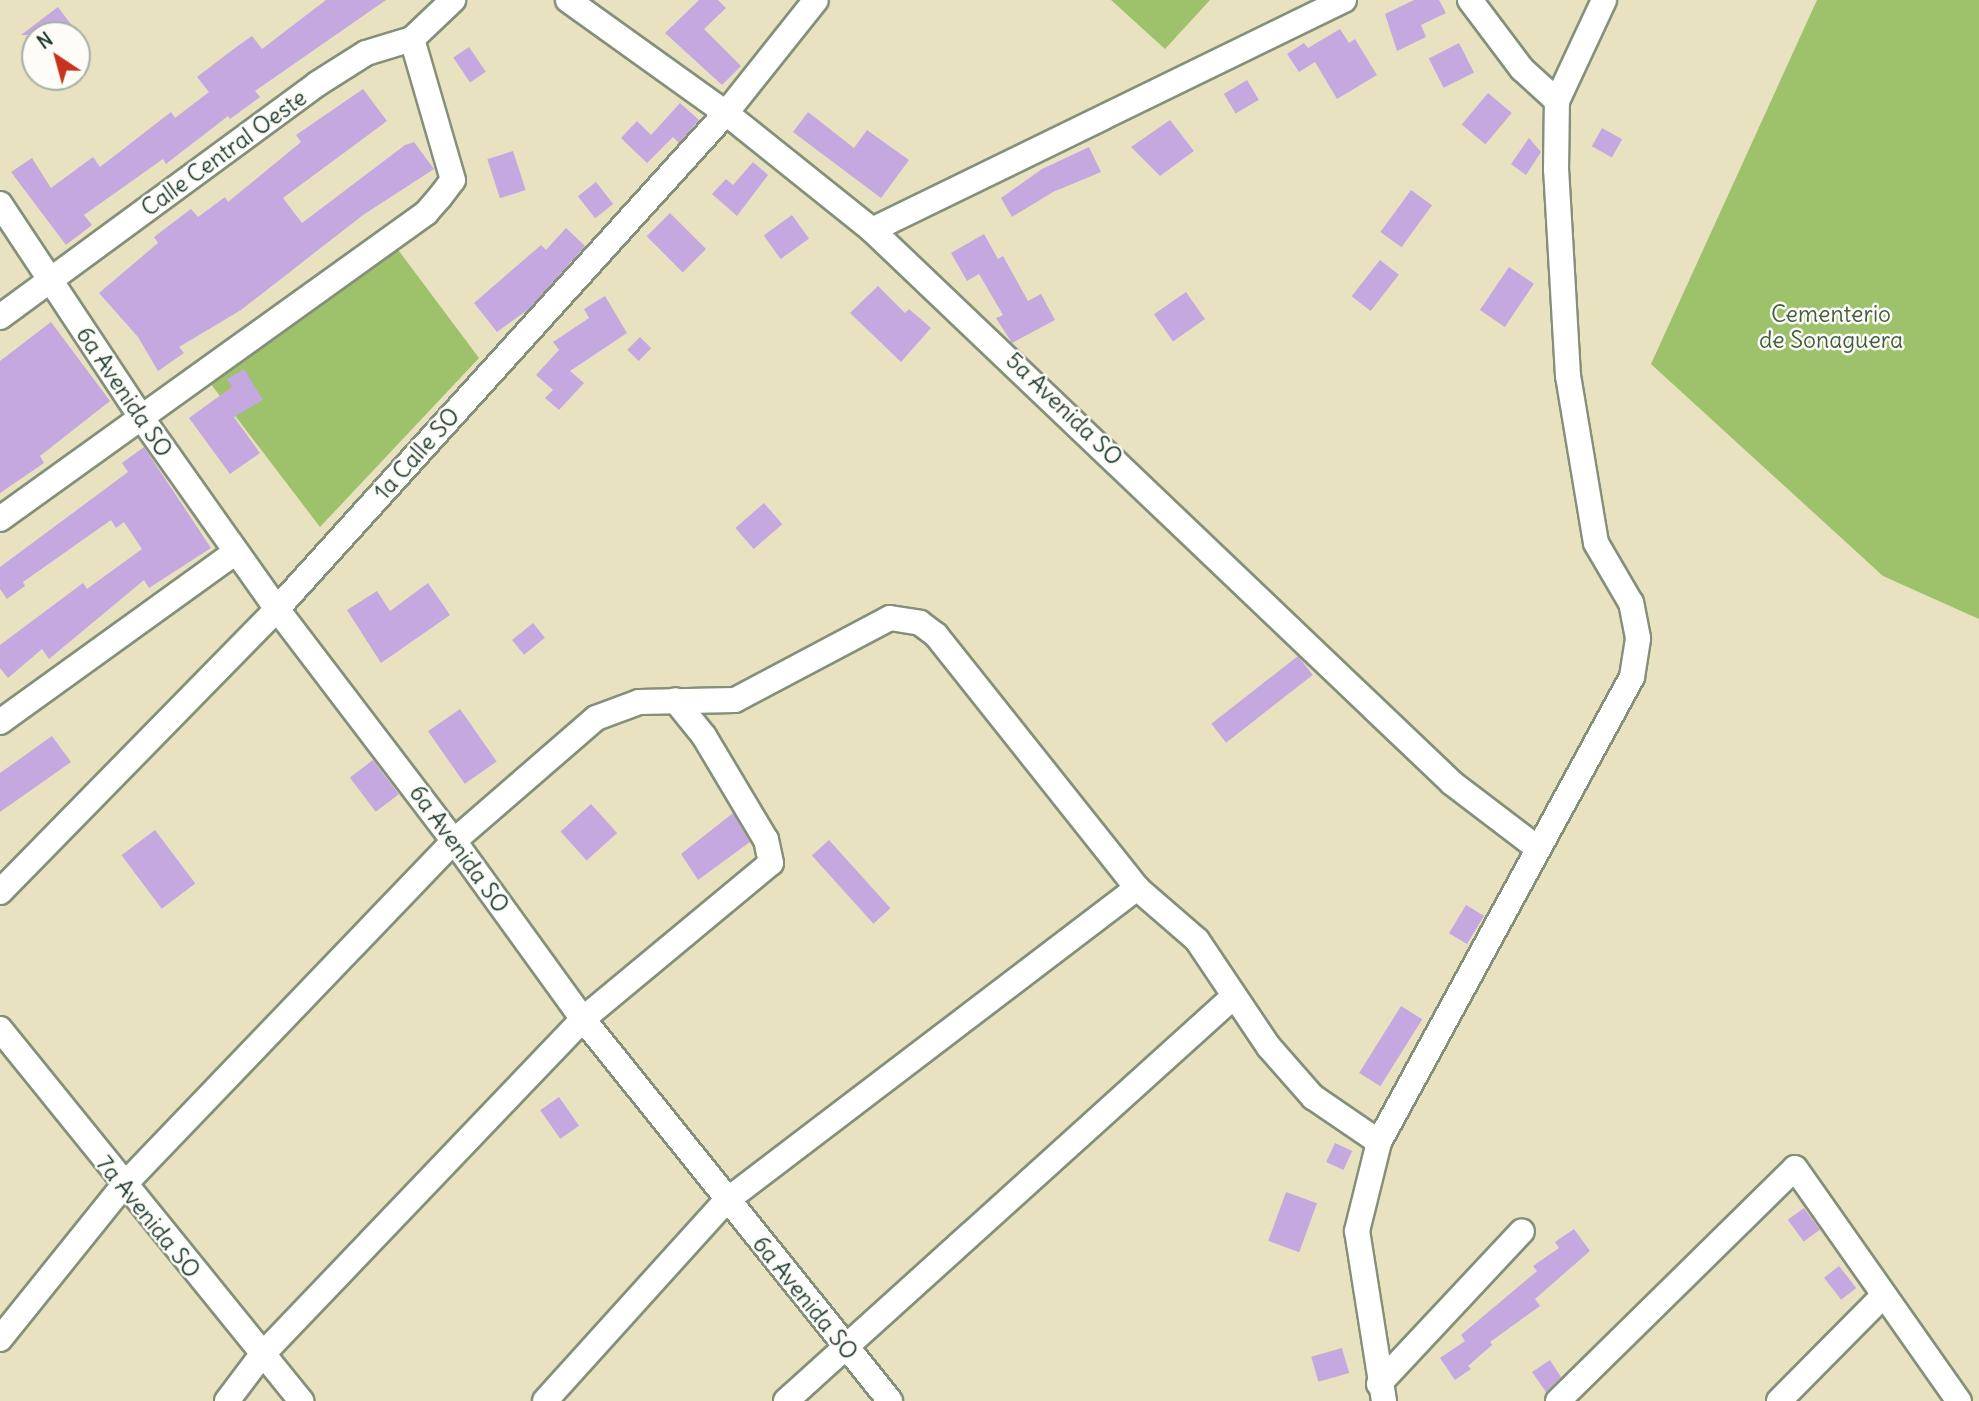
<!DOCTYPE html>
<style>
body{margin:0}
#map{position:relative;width:1979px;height:1401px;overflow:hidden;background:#e8e2c0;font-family:Delius,sans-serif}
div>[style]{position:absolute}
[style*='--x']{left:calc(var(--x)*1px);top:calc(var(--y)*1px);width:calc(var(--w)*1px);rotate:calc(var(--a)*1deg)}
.green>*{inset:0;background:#9ec16b}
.building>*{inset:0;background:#c6a8e0;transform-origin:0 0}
.roads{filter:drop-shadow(2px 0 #84907a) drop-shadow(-2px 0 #84907a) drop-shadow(0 2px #84907a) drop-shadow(0 -2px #84907a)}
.minor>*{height:24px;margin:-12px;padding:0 12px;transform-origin:12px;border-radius:12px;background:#fff}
span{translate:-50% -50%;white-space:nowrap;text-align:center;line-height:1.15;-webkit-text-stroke:5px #fdfcf7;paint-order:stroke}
.street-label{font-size:23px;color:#1f3d34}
.park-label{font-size:23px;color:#3f5e42}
.north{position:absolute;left:21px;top:21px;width:70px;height:70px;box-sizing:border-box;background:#fdfcf7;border:2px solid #a4b0a9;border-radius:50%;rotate:324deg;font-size:19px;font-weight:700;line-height:28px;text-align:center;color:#1f3d34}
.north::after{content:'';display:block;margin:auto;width:24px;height:32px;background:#c8321e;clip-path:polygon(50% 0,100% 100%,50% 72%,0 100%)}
</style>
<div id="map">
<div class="green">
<div style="clip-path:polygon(1111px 0,1210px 0,1165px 49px)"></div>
<div style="clip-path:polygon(1817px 0,1979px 0,1979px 619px,1883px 576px,1651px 364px)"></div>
<div style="clip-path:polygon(396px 247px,479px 358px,320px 527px,210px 383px)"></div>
</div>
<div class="building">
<div style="clip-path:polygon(326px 0,386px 0,255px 91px,260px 97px,230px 119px,228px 116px,166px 164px,163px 159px,84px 215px,92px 225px,66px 245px,11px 172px,32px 158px,51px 188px,93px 157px,100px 167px,171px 112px,175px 118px,209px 92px,197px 77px,235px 48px,252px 36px,262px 49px)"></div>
<div style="clip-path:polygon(699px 0,718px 0,726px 8px,704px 29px,741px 66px,722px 85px,665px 33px)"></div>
<div style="clip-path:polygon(1414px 0,1439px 0,1446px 13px,1421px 25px,1426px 37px,1397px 51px,1385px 14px)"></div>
<div style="clip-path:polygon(58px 7px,79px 35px,21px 35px)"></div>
<div style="clip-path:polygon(1340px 29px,1349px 43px,1355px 39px,1377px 75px,1337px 99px,1315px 62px,1299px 72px,1287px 54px,1304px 43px,1308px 48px)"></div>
<div style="left:1459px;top:43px;width:33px;height:34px;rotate:63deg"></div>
<div style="left:469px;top:47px;width:30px;height:19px;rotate:56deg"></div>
<div style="left:1247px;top:80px;width:23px;height:27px;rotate:59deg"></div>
<div style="clip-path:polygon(363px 89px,387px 121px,283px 198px,302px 223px,405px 145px,414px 142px,434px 169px,363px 215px,241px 310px,179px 347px,184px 353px,158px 371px,138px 337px,99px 293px,158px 243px,154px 237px,191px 209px,198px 217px,225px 197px,228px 202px,301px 142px,296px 135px)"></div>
<div style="left:1488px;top:93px;width:31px;height:41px;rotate:40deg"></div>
<div style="clip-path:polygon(680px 103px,699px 120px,679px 143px,673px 137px,647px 163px,621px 138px,637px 121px,651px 135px)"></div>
<div style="clip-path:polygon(808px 112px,854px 148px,867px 130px,909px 160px,881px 198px,793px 132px)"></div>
<div style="clip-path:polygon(1170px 120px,1194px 151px,1160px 176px,1131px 147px)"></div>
<div style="left:1602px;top:128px;width:23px;height:21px;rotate:29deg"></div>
<div style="clip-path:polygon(1529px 138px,1541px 152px,1526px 175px,1511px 164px)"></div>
<div style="clip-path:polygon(1089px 147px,1101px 172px,1053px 192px,1012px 217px,1001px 198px,1042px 169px)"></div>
<div style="left:513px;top:151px;width:41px;height:27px;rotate:72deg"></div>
<div style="clip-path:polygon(753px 162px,768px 175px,737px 216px,712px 194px,726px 179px,733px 185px)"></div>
<div style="left:596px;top:182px;width:28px;height:23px;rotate:52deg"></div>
<div style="left:1411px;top:190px;width:26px;height:52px;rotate:36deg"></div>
<div style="left:670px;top:213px;width:51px;height:33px;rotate:45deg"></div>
<div style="left:792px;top:215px;width:29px;height:35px;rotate:54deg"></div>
<div style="clip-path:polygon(566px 228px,585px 246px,530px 308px,497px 332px,474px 303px,541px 245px,546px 250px)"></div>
<div style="clip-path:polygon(984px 234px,998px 259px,1003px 256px,1028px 301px,1041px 294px,1055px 320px,1012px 343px,996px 318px,1003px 315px,979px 274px,967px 281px,951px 253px)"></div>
<div style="left:1380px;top:260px;width:24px;height:46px;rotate:38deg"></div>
<div style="left:1509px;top:267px;width:30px;height:52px;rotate:34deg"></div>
<div style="clip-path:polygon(878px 286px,905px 313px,909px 309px,931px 328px,901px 362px,850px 313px)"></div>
<div style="left:1186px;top:292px;width:33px;height:39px;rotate:55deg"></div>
<div style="clip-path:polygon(605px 296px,627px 333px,570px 371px,584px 383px,559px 410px,545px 398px,553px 390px,536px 375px,559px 350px,553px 342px,589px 318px,584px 309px)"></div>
<div style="clip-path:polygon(51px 322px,110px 401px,40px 456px,44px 463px,0 493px,0 361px)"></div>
<div style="left:640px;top:337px;width:16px;height:18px;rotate:45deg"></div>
<div style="clip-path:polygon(244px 369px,263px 400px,234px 417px,260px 453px,230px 474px,189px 418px,232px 387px,227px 379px)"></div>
<div style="clip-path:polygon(144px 447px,211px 548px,149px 588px,144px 580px,49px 659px,42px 649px,8px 678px,0 668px,0 645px,83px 583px,87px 589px,142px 549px,124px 522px,116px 528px,111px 520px,23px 582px,25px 586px,7px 599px,0 589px,0 567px,128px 472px,122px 463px)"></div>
<div style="left:764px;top:503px;width:28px;height:38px;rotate:49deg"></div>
<div style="clip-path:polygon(428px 583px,450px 615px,381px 663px,347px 610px,377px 591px,390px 611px)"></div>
<div style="left:533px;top:623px;width:19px;height:27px;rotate:51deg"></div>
<div style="left:1298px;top:656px;width:24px;height:110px;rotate:52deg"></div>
<div style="left:460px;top:709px;width:64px;height:39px;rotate:55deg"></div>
<div style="clip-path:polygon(52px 736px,71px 762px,0 812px,0 773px)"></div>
<div style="left:373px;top:760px;width:43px;height:29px;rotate:53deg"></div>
<div style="left:591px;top:804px;width:39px;height:41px;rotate:48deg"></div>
<div style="clip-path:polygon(733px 813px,750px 842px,698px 880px,681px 854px)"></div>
<div style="left:155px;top:830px;width:67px;height:42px;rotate:53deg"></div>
<div style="left:829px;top:840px;width:92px;height:23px;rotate:48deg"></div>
<div style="left:1466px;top:905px;width:21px;height:33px;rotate:31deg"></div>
<div style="left:1401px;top:1006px;width:25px;height:79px;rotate:32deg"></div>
<div style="left:559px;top:1097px;width:35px;height:23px;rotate:55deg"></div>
<div style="left:1335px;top:1143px;width:19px;height:21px;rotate:25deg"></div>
<div style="left:1286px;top:1192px;width:33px;height:52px;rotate:20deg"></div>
<div style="left:1804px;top:1208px;width:27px;height:20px;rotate:54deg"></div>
<div style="clip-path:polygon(1574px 1229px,1590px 1251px,1535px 1299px,1540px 1306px,1490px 1342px,1492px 1345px,1468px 1366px,1471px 1369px,1455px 1380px,1440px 1358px,1465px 1341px,1461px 1335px,1537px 1271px,1533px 1266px,1559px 1248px,1555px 1242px)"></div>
<div style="left:1839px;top:1266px;width:28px;height:19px;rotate:52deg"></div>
<div style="left:1342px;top:1348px;width:26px;height:32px;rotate:74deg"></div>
<div style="clip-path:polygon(1550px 1360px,1561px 1377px,1546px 1392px,1532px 1372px)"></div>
</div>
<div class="roads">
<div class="minor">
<div style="--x:568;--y:0;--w:194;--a:35.6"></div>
<div style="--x:726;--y:113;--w:187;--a:38.7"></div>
<div style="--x:872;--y:230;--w:801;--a:43.63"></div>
<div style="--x:1452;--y:783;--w:106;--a:37.3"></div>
<div style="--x:1470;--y:0;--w:86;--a:53"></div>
<div style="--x:1522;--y:69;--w:47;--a:42.4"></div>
<div style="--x:0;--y:204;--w:255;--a:56.5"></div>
<div style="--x:141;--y:417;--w:235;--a:54.7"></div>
<div style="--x:277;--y:609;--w:292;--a:52.7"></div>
<div style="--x:454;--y:841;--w:220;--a:54.1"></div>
<div style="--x:583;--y:1019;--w:490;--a:51.2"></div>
<div style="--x:872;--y:230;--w:525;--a:-25.98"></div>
<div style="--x:0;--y:317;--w:393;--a:-36.3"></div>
<div style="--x:317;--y:84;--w:58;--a:-32.3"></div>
<div style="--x:366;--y:53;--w:48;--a:-16.9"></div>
<div style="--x:412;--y:39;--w:57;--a:-43.6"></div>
<div style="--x:0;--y:519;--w:525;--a:-35.69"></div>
<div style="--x:426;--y:213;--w:21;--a:-49"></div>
<div style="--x:440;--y:197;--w:21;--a:-53"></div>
<div style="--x:453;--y:180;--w:147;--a:-106.2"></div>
<div style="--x:0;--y:722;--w:291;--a:-35.8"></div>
<div style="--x:0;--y:892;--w:396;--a:-45.6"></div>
<div style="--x:277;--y:609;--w:669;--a:-47.85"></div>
<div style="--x:726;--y:113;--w:144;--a:-51.5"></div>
<div style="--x:0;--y:1029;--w:479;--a:51"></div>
<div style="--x:0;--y:1339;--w:196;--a:-51.2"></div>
<div style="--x:123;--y:1186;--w:478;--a:-46.2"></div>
<div style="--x:454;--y:841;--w:188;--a:-40.9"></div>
<div style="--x:596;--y:718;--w:46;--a:-20.4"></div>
<div style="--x:639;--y:702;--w:96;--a:-1.2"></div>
<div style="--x:735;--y:700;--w:175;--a:-27.9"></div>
<div style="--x:890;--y:618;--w:30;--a:9"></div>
<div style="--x:920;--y:623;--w:20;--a:37"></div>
<div style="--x:936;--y:635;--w:323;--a:51.5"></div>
<div style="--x:1137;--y:888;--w:79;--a:40.9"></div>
<div style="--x:1197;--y:940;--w:129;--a:56.1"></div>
<div style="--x:1269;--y:1047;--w:67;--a:48.7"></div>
<div style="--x:1313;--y:1097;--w:80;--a:34.3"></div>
<div style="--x:1379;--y:1384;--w:209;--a:-46.9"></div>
<div style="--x:227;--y:1401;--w:56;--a:-52.9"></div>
<div style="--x:261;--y:1356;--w:466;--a:-46.3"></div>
<div style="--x:583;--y:1019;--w:244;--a:-39.7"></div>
<div style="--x:771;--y:863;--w:24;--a:-102"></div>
<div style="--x:766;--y:840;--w:121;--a:-120.8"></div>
<div style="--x:704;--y:736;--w:46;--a:-128.9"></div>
<div style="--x:545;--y:1401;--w:270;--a:-47.9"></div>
<div style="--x:726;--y:1201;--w:517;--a:-37.29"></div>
<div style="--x:786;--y:1401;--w:601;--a:-42.1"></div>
<div style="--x:1384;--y:1401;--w:172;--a:-99"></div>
<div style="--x:1357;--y:1231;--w:92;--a:-76.1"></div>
<div style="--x:1379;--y:1142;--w:529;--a:-61.45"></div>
<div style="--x:1632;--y:677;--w:39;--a:-81"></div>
<div style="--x:1638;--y:638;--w:36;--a:-101"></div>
<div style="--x:1631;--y:603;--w:69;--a:-120.3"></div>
<div style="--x:1596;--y:543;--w:169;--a:-99.5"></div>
<div style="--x:1568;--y:376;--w:206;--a:-93.3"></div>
<div style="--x:1556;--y:170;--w:69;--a:-89.2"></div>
<div style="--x:1557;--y:101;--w:111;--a:-65"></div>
<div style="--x:1558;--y:1401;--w:332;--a:-44.5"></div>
<div style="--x:1795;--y:1168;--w:285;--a:54.9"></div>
<div style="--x:1779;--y:1401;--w:149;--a:-45.3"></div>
</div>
</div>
<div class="street-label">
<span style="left:224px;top:153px;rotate:-36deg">Calle Central Oeste</span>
<span style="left:124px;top:392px;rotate:56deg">6a Avenida SO</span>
<span style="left:1064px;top:409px;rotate:44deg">5a Avenida SO</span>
<span style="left:417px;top:454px;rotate:-48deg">1a Calle SO</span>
<span style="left:459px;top:849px;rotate:54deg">6a Avenida SO</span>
<span style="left:148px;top:1217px;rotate:51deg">7a Avenida SO</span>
<span style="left:805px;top:1298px;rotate:51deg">6a Avenida SO</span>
</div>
<div class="park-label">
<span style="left:1831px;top:327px">Cementerio<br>de Sonaguera</span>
</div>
<div class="north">N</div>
</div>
